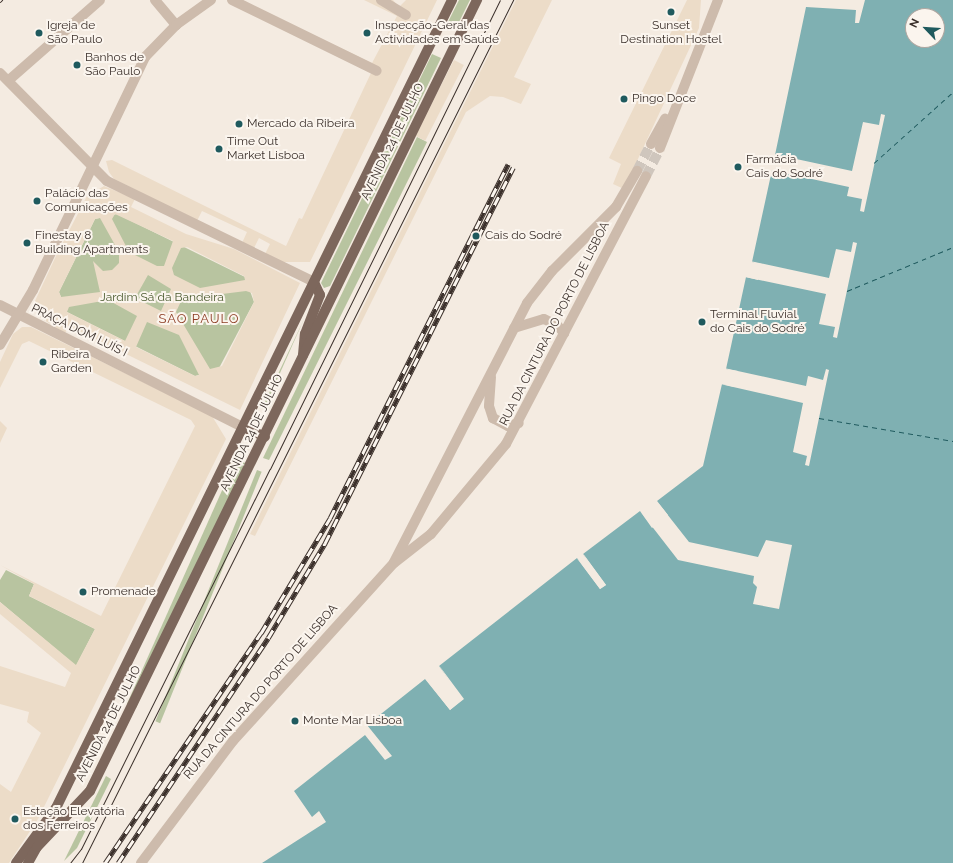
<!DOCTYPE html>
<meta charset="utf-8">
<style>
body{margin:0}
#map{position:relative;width:953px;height:863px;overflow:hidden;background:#f4ebe1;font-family:Raleway,sans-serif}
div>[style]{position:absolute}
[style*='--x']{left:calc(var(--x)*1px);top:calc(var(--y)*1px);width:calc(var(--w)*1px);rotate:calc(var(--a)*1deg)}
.green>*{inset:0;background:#b8c4a0;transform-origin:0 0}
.plaza>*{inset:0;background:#ecdcc8;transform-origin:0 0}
.water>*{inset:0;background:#7fb0b2}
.pier>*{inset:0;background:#f4ebe1}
.ferry>*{height:1px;margin-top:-0.5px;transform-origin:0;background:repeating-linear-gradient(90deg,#1f5a5e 0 5px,transparent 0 9px)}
.tertiary-tunnel>*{height:10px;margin-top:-5px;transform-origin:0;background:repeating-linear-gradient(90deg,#cfc6bd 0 10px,transparent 0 15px)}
.minor>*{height:10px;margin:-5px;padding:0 5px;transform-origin:5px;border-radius:5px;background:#cdbbac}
.tertiary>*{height:10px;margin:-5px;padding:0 5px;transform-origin:5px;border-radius:5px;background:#cdbbac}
.primary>*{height:10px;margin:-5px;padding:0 5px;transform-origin:5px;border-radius:5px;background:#7d675c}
.tram>*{height:1px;margin:-0.5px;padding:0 0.5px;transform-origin:0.5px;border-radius:0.5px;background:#3b302b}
.rail>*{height:4.5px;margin-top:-2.25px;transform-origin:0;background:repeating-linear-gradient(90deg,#fbf5ee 0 9px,#3b302b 0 18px);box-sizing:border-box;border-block:1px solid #3b302b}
.dots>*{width:11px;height:11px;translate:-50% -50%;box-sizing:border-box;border:2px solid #fbf5ee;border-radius:50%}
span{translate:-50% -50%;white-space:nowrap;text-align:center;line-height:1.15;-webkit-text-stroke:4px #fbf5ee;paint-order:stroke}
.poi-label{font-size:12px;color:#3b302b}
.left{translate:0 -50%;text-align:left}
.street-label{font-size:12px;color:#3b302b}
.park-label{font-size:12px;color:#4a5a2e}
.neighbourhood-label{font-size:13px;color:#8c3b22;letter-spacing:1px}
.north{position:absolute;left:905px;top:8px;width:40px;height:40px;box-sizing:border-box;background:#fbf5ee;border:1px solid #aea6a0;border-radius:50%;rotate:295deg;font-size:11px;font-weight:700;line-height:16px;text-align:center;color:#3b302b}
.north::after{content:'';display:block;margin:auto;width:14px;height:18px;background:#1f5a5e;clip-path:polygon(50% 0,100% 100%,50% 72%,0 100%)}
</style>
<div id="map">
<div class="green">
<div style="clip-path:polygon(459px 0,470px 0,456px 28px,447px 24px)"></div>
<div style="clip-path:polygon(432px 54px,441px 58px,330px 286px,324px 288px,321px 283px)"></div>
<div style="clip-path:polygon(417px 137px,427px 142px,269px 460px,263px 458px)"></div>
<div style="clip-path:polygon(117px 214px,245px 277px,254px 302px,218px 370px,195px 376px,67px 312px,59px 292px,95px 219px)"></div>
<div style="clip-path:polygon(304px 319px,264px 409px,262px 408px)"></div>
<div style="left:236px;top:459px;width:10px;height:268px;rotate:24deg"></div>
<div style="left:257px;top:470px;width:5px;height:271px;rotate:22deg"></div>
<div style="clip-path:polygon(6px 570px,34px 584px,29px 596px,95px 629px,76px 666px,0 602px,0 580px)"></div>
<div style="clip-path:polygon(106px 776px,111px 779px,77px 848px,64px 861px)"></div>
</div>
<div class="plaza">
<div style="clip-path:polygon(364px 0,393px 0,399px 7px,406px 0,437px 0,310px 262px,282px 262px,265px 254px,270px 244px,259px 238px,254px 248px,242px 243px,247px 232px,202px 211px,197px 221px,114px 179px,109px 172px,106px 161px,112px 160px,286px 246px,299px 218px,302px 219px,371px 73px,284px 21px,372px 63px,397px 16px)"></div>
<div style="clip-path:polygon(516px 0,552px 0,514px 77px,531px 84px,521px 104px,503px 97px,490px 96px,466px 112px,255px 536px,250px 534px)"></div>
<div style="clip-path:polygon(687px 0,701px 0,699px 28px,624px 189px,613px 184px,621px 164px,609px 158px)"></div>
<div style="left:454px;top:60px;width:11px;height:85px;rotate:27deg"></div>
<div style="clip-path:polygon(evenodd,104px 186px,135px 199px,131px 207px,186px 234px,234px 249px,300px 283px,240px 410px,69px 326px,65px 333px,39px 317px,35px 301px,56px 256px,87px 196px,104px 186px,115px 214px,173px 241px,164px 266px,157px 266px,129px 252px,112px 219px,115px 214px,104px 186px,100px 218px,115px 245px,112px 244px,119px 252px,119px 263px,112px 270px,103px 271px,93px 261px,100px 292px,61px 297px,59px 292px,95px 219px,100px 218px,104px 186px,187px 247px,244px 276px,245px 280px,200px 288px,174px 275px,172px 268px,181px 248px,187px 247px,104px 186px,148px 275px,171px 289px,161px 311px,135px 298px,148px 275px,104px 186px,246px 291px,252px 293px,254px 302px,222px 366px,210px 369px,176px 312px,182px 299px,246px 291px,104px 186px,108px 300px,137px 316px,125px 341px,67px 312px,69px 307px,108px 300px,104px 186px,147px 322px,179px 335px,199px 375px,195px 376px,136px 347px,147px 322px)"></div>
<div style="clip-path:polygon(evenodd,22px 327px,31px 327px,212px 416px,226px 439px,38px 819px,9px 863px,0 863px,0 784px,11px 792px,41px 733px,27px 722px,29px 712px,0 704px,0 666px,65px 687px,71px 673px,0 614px,0 602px,76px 665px,95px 629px,29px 596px,34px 584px,0 565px,101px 616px,195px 426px,191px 420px,29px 341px,22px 344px,0 388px,0 362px,13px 334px,22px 327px,14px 813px,21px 816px,16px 825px,10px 822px,14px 813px)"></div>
<div style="clip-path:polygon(0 421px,7px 428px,0 443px)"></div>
</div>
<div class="water">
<div style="clip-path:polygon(evenodd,865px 0,953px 0,953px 863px,262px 863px,326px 822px,319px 811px,312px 817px,294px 791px,365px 735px,385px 760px,392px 756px,367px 725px,425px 679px,450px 710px,463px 699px,439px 666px,577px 558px,600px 589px,606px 585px,583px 554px,640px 511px,652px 528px,668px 515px,657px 501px,703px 466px,722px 384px,734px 387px,738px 371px,726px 369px,746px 277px,758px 280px,762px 264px,752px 262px,772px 170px,782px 172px,785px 157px,775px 155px,806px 7px,856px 10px,855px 23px,859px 23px,865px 0,913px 16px,937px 16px,937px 40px,913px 40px,913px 16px)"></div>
</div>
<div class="pier">
<div style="clip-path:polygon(881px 114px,885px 115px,864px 212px,860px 211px,862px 199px,847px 196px,849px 187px,770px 170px,780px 170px,783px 159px,773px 154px,852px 171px,863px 122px,879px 125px)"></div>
<div style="clip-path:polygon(853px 242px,857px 243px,837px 338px,833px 337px,835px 327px,819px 324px,826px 294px,745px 277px,757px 277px,759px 265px,750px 261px,829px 278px,836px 249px,851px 252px)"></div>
<div style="clip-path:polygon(724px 368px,806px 386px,808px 376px,823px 380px,826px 369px,829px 370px,809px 466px,805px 465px,807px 456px,793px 452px,803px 403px,720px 384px,733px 385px,736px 373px)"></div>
<div style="clip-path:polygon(656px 500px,689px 542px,758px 557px,766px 540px,792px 545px,779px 609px,753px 604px,757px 587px,753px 583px,754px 576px,678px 560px,640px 511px,652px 525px,666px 515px)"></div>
<div style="clip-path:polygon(582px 552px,606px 585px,600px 589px,576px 557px,602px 586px)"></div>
<div style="clip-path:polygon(438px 664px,464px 699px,450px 710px,424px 677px,450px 707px,461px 699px)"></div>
</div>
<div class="ferry">
<div style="--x:874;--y:163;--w:106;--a:-41.9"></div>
<div style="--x:847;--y:291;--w:115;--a:-22.5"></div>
<div style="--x:819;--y:418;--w:136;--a:9.7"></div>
</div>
<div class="tertiary-tunnel">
<div style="--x:637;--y:171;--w:30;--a:-63"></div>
<div style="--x:646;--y:176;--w:31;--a:-63"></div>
</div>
<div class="minor">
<div style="--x:155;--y:0;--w:33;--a:50"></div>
<div style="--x:232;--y:0;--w:161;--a:26.1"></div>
<div style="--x:381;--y:0;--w:29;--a:31"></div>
<div style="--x:0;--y:73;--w:152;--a:45.3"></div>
<div style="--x:107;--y:181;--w:230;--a:26"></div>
<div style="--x:9;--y:80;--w:121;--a:-41.3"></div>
<div style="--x:0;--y:305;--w:272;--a:26.7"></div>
</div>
<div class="tertiary">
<div style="--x:651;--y:144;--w:29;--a:-61"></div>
<div style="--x:660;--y:148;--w:159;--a:-68.6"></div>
<div style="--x:514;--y:328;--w:31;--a:-17"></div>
<div style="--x:544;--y:319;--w:14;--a:25"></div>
<div style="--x:557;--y:325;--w:11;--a:49"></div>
<div style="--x:0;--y:345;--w:64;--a:-59"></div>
<div style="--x:33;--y:290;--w:259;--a:-64.3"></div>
<div style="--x:145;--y:57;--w:45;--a:-45.9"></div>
<div style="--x:176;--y:25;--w:43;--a:-35.5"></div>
<div style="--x:491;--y:377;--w:29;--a:94"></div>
<div style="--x:489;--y:406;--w:13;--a:72"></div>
<div style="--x:493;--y:418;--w:17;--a:28"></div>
<div style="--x:508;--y:426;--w:11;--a:-15"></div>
<div style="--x:394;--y:562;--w:291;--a:-62.8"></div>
<div style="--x:527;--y:303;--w:41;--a:-52"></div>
<div style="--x:552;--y:271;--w:91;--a:-45"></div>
<div style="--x:616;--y:207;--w:42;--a:-59.7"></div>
<div style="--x:141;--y:863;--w:153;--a:-53"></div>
<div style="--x:233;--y:741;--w:240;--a:-47.9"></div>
<div style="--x:394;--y:563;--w:47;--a:-38.1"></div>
<div style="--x:431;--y:534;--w:117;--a:-50.2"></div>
<div style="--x:506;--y:444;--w:302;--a:-62.4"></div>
</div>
<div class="primary">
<div style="--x:303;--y:355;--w:21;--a:-85"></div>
<div style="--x:305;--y:334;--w:42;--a:-69"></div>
<div style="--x:320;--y:295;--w:14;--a:-115"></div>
<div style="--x:243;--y:427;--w:24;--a:24"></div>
<div style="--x:16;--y:863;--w:68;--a:-54"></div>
<div style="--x:56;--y:808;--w:900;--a:-63.89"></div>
<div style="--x:28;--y:863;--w:18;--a:-61"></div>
<div style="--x:37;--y:847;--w:77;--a:-46.6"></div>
<div style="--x:90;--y:791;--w:881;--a:-63.93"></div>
</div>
<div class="tram">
<div style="--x:0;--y:2;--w:3;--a:-45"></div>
<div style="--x:70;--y:863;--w:18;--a:-52"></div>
<div style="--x:81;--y:849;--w:424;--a:-63.6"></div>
<div style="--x:270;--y:469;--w:522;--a:-63.88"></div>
<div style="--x:82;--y:863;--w:965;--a:-63.46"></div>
</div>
<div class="rail">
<div style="--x:105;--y:863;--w:278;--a:-55.9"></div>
<div style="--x:261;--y:633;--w:134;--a:-59"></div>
<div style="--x:330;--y:518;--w:396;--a:-63.3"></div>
<div style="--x:118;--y:863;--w:270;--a:-56.3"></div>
<div style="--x:268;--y:638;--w:111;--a:-59"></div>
<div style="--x:325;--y:543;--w:420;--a:-63.4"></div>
</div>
<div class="dots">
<div style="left:671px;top:12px;background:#1f5a5e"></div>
<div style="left:39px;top:33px;background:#1f5a5e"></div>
<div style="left:367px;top:33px;background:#1f5a5e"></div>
<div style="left:77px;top:65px;background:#1f5a5e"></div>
<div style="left:624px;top:99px;background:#1f5a5e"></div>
<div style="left:239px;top:124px;background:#1f5a5e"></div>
<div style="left:219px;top:149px;background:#1f5a5e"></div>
<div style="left:738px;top:167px;background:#1f5a5e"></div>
<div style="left:37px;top:201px;background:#1f5a5e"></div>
<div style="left:476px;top:236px;background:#1f5a5e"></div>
<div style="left:27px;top:243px;background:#1f5a5e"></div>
<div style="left:702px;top:322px;background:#1f5a5e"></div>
<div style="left:43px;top:362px;background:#1f5a5e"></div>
<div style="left:83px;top:592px;background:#1f5a5e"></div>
<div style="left:295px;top:721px;background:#1f5a5e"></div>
<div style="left:15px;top:819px;background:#1f5a5e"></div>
</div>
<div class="poi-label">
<span class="left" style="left:47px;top:33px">Igreja de<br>São Paulo</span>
<span class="left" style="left:375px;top:33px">Inspecção-Geral das<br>Actividades em Saúde</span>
<span style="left:671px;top:33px">Sunset<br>Destination Hostel</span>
<span class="left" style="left:85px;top:65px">Banhos de<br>São Paulo</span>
<span class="left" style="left:632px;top:99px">Pingo Doce</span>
<span class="left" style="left:247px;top:124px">Mercado da Ribeira</span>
<span class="left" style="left:227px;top:149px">Time Out<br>Market Lisboa</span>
<span class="left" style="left:746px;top:167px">Farmácia<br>Cais do Sodré</span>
<span class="left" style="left:45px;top:201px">Palácio das<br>Comunicações</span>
<span class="left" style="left:35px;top:243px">Finestay 8<br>Building Apartments</span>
<span class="left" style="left:485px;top:236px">Cais do Sodré</span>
<span class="left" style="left:710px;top:322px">Terminal Fluvial<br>do Cais do Sodré</span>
<span class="left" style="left:51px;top:362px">Ribeira<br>Garden</span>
<span class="left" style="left:91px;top:592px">Promenade</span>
<span class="left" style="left:303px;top:721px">Monte Mar Lisboa</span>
<span class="left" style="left:23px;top:819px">Estação Elevatória<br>dos Ferreiros</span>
</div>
<div class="street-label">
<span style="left:393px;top:142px;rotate:-64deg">AVENIDA 24 DE JULHO</span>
<span style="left:555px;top:324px;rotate:-63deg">RUA DA CINTURA DO PORTO DE LISBOA</span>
<span style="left:79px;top:331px;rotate:26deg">PRAÇA DOM LUÍS I</span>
<span style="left:252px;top:433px;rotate:-64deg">AVENIDA 24 DE JULHO</span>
<span style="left:261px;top:692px;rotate:-49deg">RUA DA CINTURA DO PORTO DE LISBOA</span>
<span style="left:109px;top:724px;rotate:-63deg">AVENIDA 24 DE JULHO</span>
</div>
<div class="park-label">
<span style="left:162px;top:298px">Jardim Sá da Bandeira</span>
</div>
<div class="neighbourhood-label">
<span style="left:199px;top:319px">SÃO PAULO</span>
</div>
<div class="north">N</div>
</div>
